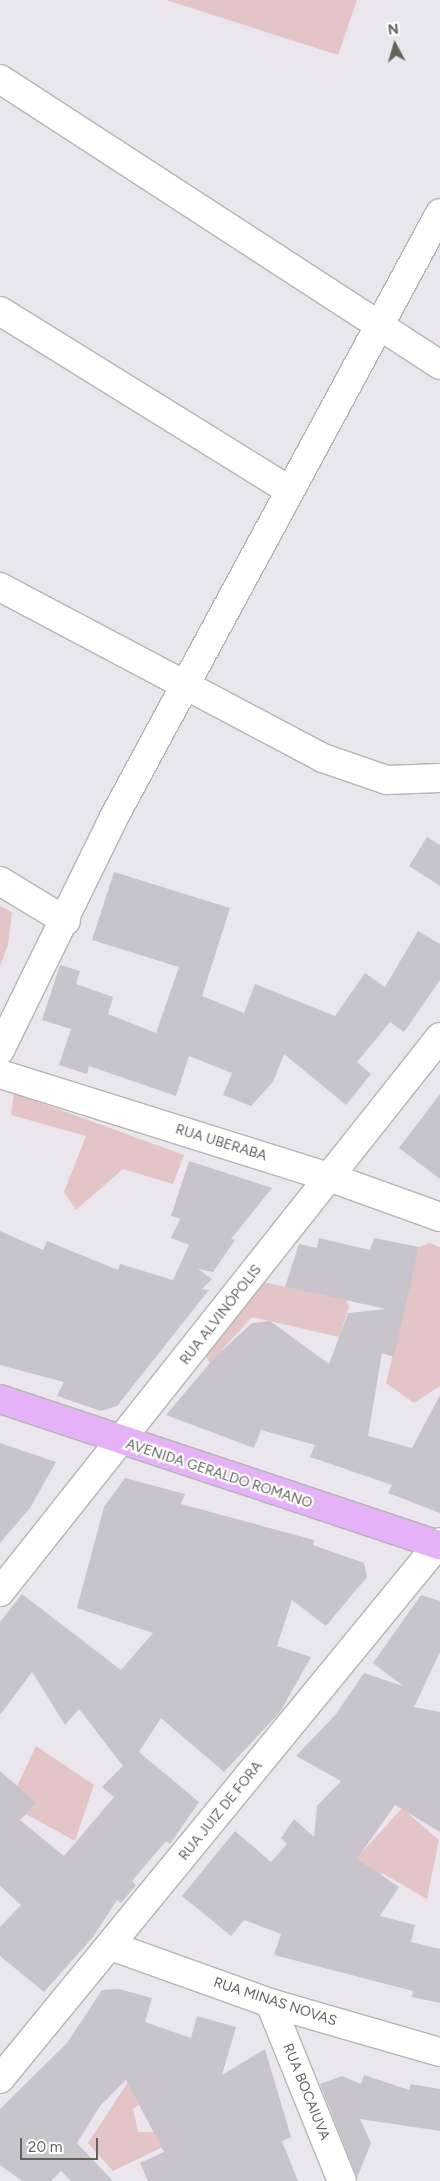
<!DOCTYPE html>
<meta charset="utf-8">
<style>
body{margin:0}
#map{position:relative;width:440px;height:2181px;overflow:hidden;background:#ebe6ee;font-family:Figtree,sans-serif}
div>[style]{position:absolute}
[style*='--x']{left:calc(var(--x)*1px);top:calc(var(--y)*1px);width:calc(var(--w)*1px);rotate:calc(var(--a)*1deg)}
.green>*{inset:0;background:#e3c5c8}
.building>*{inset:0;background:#c9c4cc}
.roads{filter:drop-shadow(1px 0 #b3b6b1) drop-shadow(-1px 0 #b3b6b1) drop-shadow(0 1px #b3b6b1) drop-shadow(0 -1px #b3b6b1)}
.street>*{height:28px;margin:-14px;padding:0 14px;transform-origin:14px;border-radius:14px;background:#fff}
.primary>*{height:28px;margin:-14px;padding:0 14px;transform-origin:14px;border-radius:14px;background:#e5b2f7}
span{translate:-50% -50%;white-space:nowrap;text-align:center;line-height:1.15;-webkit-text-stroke:4.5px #fff;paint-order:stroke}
.street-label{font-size:14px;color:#61645d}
.north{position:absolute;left:370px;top:20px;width:50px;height:50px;-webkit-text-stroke:4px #fff;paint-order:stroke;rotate:354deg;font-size:14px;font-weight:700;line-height:20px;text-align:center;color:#61645d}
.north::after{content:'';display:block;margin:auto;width:18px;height:22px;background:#61645d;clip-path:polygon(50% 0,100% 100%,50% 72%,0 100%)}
.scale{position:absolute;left:20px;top:2138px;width:78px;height:22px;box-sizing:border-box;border:2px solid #61645d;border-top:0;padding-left:6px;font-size:15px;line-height:18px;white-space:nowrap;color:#61645d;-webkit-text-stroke:4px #fff;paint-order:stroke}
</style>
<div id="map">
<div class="green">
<div style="clip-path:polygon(166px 0,357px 0,338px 55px)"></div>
<div style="clip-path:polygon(0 906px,12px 912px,8px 945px,0 966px)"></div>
<div style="clip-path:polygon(14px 1093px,184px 1155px,173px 1184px,123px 1169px,76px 1210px,64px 1192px,86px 1136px,11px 1115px)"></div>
<div style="clip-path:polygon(430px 1243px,440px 1247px,440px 1386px,414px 1403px,386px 1383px,419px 1247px)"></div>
<div style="clip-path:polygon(254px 1280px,346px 1300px,349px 1307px,339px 1337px,252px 1317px,210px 1363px,201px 1348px)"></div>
<div style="clip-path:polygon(36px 1746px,94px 1785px,75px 1841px,26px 1814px,37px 1803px,17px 1786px)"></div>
<div style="clip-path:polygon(402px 1808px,439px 1840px,427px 1899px,382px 1873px,358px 1902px,328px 1890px)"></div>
<div style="clip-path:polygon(132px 2076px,155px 2092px,133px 2109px,138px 2132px,167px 2132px,171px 2143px,113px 2171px,88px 2143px)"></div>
</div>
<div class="building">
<div style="clip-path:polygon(427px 837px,440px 845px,440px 886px,409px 866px)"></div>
<div style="clip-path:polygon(114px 872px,230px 908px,202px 996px,244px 1013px,255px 984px,335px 1016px,365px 973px,385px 987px,418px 931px,440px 944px,440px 980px,404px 1032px,390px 1022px,357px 1062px,371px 1074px,346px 1105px,284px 1054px,273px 1082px,251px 1106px,223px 1095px,232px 1073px,189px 1056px,176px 1096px,89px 1066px,87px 1074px,59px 1065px,71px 1029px,42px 1020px,60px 965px,80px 971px,76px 984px,113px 997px,108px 1014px,156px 1033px,179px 967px,92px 940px)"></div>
<div style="clip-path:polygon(440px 1094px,440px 1179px,399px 1148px)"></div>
<div style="clip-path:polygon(189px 1161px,272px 1188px,231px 1239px,235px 1240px,213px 1272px,198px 1269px,212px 1279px,202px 1289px,209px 1290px,117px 1406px,101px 1411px,57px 1396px,64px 1382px,0 1365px,0 1231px,43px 1250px,47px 1241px,118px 1270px,120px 1264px,173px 1280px,189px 1245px,171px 1238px,180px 1219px,171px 1216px)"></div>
<div style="clip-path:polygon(319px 1238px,370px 1250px,374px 1238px,419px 1247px,394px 1357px,382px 1353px,368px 1436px,412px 1448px,440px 1395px,440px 1513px,388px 1493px,392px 1485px,310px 1457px,315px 1445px,261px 1430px,254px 1448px,166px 1415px,215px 1357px,252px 1323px,270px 1321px,329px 1364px,348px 1313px,386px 1309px,285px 1287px,299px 1244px,317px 1248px)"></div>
<div style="clip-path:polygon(0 1443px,56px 1462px,30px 1508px,0 1543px)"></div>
<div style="clip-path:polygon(125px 1478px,185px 1494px,181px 1504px,314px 1540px,313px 1545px,364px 1563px,367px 1577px,326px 1626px,292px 1600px,277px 1646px,311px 1657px,280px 1712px,224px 1772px,161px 1718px,139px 1752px,199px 1802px,170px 1844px,166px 1841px,132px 1881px,136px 1885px,121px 1903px,117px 1900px,93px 1937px,44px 1992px,0 1956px,0 1927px,21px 1905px,0 1886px,0 1771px,37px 1803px,20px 1820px,64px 1856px,114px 1797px,102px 1787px,123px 1766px,79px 1709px,65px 1725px,32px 1672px,0 1715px,0 1622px,22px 1594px,121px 1670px,153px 1633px,77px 1608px,104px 1507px)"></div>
<div style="clip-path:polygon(421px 1595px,440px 1601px,440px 1652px,414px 1707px,440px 1712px,440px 1832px,395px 1805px,357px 1859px,399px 1887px,380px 1916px,415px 1925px,411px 1942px,440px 1949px,440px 2003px,412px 1997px,413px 1991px,274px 1955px,281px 1934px,244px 1920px,231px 1936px,182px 1896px,235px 1831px,271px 1862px,287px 1844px,281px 1838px,294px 1819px,314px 1837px,317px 1806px,341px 1781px,296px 1756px,336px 1714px,364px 1673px,403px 1686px,373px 1663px)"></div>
<div style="clip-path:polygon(119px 1989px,152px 1998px,145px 2022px,191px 2038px,197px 2016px,236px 2027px,222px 2075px,265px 2049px,291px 2137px,282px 2141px,298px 2181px,148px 2181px,140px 2163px,164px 2152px,126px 2080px,100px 2106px,77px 2143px,113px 2181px,71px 2181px,61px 2171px,51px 2181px,22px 2181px,0 2165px,0 2109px,67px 2043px,102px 1990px)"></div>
<div style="clip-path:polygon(364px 2075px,409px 2090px,411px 2084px,440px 2089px,440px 2131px,360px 2119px,371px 2143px,357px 2178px,320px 2084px,342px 2076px,361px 2084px)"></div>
</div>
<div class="roads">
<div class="street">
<div style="--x:0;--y:79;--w:525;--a:33.02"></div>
<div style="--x:0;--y:311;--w:341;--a:31.8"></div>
<div style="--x:0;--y:587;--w:365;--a:27.9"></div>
<div style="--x:323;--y:758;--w:68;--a:19"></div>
<div style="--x:387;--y:780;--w:53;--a:-2.2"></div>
<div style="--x:0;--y:881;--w:77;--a:31.2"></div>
<div style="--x:0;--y:1050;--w:259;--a:-63.9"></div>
<div style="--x:114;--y:817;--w:686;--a:-61.64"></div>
<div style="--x:0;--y:1074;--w:345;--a:17.4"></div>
<div style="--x:329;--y:1177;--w:118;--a:19.8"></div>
<div style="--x:0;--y:1592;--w:708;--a:-51.59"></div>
<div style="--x:111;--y:1946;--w:169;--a:19.7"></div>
<div style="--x:270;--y:2003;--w:177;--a:16.1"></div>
<div style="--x:270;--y:2003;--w:192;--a:68"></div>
<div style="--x:0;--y:2079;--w:694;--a:-50.67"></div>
</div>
<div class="primary">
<div style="--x:0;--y:1399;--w:464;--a:18.4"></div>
</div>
</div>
<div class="street-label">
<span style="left:221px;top:1143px;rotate:17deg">RUA UBERABA</span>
<span style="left:221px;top:1315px;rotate:-52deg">RUA ALVINÓPOLIS</span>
<span style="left:219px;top:1474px;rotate:18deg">AVENIDA GERALDO ROMANO</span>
<span style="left:221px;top:1811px;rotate:-51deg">RUA JUIZ DE FORA</span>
<span style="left:275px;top:2002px;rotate:18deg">RUA MINAS NOVAS</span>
<span style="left:306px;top:2092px;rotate:68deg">RUA BOCAIUVA</span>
</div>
<div class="north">N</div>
<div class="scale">20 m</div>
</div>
